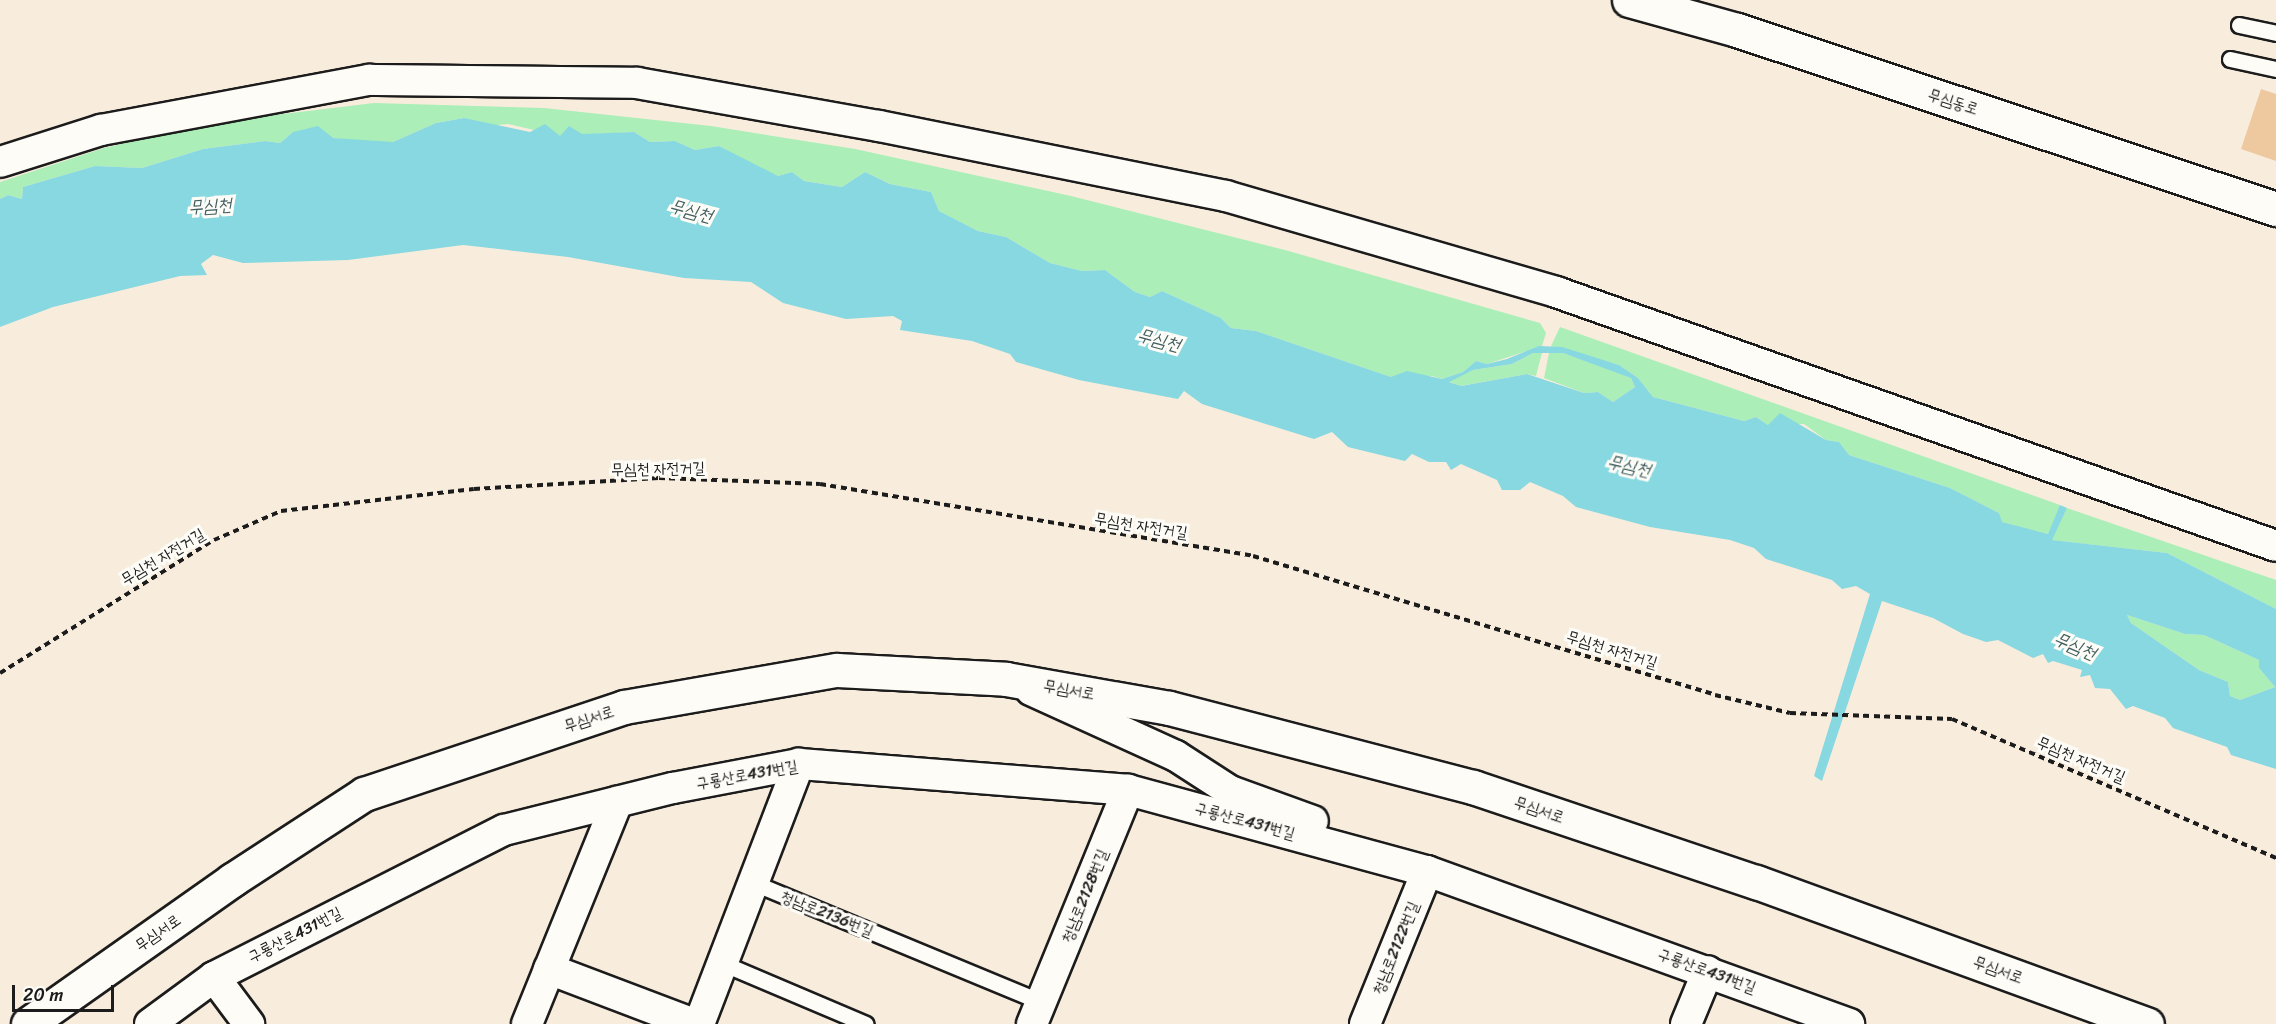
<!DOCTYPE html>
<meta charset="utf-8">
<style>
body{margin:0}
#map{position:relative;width:2276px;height:1024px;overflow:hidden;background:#f8eddd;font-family:Sriracha,"Poor Story",sans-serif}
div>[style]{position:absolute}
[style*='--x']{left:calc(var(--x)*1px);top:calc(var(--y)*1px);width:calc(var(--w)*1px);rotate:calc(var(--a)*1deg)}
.green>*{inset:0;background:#abeeb7}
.water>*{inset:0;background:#87d8e0}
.building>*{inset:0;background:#eec99f}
.path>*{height:4px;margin-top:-2px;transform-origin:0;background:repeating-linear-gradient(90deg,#1c1c1c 0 6px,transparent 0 10.5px)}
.roads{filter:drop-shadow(2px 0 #1c1c1c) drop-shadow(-2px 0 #1c1c1c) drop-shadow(0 2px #1c1c1c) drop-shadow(0 -2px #1c1c1c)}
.service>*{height:15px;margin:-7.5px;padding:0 7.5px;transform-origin:7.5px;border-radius:7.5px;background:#fdfcf7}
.minor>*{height:30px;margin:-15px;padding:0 15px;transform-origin:15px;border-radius:15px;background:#fdfcf7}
.tertiary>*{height:33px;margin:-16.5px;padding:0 16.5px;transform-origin:16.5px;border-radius:16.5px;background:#fdfcf7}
span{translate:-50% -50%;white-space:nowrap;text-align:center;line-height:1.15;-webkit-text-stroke:6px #fdfcf7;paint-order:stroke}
.street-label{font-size:16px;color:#1c1c1c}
.water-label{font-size:18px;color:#415e61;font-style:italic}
.scale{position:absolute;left:12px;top:985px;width:102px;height:27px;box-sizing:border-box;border:3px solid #1c1c1c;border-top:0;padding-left:8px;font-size:18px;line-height:21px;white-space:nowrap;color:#1c1c1c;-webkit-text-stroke:4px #fdfcf7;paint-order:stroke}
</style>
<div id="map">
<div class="green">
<div style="clip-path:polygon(374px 103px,544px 108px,711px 126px,855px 149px,1071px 196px,1285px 250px,1540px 323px,1546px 333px,1542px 346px,1487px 364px,1476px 361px,1463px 372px,1442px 379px,1432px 376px,1391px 377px,1256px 331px,1231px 328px,1221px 318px,1162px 291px,1150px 297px,1135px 292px,1105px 270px,1082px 271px,1050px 263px,1006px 237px,978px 231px,939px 211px,931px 192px,890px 184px,865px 172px,842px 187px,804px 181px,792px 172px,778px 176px,754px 166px,719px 146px,695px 150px,675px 141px,650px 142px,634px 132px,560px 136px,508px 124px,487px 126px,464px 118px,436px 123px,393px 142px,361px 142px,293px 132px,280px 143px,265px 141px,203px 149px,142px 168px,95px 166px,23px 187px,22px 199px,8px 195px,0 199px,0 182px,104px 148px,225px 121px)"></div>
<div style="clip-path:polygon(1560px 327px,2060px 505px,2057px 521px,2048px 534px,2001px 522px,1999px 513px,1950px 488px,1849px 455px,1839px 442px,1826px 440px,1804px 424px,1768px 425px,1756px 417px,1744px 421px,1653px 397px,1638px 378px,1619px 365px,1551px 346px)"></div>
<div style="clip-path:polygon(1533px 353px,1542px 353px,1536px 376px,1527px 374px,1460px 386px,1448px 381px,1473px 370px,1512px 364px)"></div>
<div style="clip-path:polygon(1549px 353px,1563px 353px,1612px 370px,1631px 378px,1635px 387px,1613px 402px,1598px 392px,1584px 393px,1544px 378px)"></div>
<div style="clip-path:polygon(2067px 508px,2276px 580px,2276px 609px,2167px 553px,2051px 540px)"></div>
<div style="clip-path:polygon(2127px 615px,2185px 634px,2204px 635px,2259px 660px,2259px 668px,2275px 687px,2240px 700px,2230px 696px,2228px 682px,2199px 670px,2131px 623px)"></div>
</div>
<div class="water">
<div style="clip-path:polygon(evenodd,464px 118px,530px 132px,545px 124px,560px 136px,569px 126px,582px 134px,634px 132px,650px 142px,675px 141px,695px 150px,719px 146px,778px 176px,792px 172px,804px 181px,842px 187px,865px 172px,890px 184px,931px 192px,939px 211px,978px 231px,1006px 237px,1050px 263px,1082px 271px,1105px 270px,1135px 292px,1150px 297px,1162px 291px,1221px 318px,1231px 328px,1256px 331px,1391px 377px,1407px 371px,1442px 379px,1463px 372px,1476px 361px,1487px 364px,1507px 359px,1539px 346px,1562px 347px,1619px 365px,1638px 378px,1653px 397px,1744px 421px,1756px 417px,1768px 425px,1780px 413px,1826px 440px,1839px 442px,1849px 455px,1950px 488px,1999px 513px,2002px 522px,2048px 534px,2060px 505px,2067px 508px,2052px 540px,2167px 553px,2276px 609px,2276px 769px,2231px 755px,2227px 747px,2173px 728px,2165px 718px,2133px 706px,2126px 709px,2110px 689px,2095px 688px,2090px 675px,2080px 677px,2082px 670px,2053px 661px,2048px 663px,2043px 654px,2033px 658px,1998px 640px,1986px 642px,1963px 634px,1933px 618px,1882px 601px,1822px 781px,1814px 776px,1870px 594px,1856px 586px,1842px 589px,1832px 580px,1766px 559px,1754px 548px,1730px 540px,1650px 527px,1576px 507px,1563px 496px,1530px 482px,1520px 490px,1502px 490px,1497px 480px,1461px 464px,1451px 470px,1446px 462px,1429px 462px,1412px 454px,1405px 461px,1348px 447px,1332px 432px,1314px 439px,1202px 404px,1184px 391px,1178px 399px,1079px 380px,1016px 362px,1010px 354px,972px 341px,900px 330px,902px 321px,893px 316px,846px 319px,783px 303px,751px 282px,684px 278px,568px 257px,463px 245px,348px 260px,243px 263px,213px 255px,201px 264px,207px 275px,180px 276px,53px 307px,0 327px,0 199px,8px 195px,22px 199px,23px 187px,95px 166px,142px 168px,203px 149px,265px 141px,280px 143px,293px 132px,318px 126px,333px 138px,393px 142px,436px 123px,464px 118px,1533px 353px,1563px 353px,1631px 378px,1635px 387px,1613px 402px,1598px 392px,1584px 393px,1527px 374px,1461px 386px,1449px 382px,1473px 370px,1512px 364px,1533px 353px,464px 118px,2127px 615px,2185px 634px,2204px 635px,2259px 660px,2259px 668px,2275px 687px,2240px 700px,2230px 696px,2228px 682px,2199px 670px,2131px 623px,2127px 615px)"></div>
</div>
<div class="building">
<div style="clip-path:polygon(2261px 89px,2276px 94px,2276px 161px,2241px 149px)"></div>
</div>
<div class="path">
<div style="--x:0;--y:673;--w:252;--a:-31.9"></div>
<div style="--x:214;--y:540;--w:73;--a:-23.4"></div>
<div style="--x:281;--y:511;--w:194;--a:-6.5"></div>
<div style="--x:474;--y:489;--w:185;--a:-3.4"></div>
<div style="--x:659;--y:478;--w:161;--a:2.1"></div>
<div style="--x:820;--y:484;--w:439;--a:9.4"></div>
<div style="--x:1253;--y:556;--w:482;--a:16.7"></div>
<div style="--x:1715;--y:695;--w:77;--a:13.5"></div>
<div style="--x:1790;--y:713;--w:162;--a:2.1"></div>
<div style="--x:1952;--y:719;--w:353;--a:23.2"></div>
</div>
<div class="roads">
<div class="service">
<div style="--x:2239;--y:25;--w:38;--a:12"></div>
<div style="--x:2230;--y:59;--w:47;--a:12.3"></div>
<div style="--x:754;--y:883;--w:311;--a:22.5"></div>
<div style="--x:722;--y:963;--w:156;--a:23"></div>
</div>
<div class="minor">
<div style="--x:0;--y:162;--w:106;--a:-17.6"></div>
<div style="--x:101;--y:130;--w:273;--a:-10.6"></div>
<div style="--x:369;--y:80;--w:268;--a:0.6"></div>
<div style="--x:637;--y:83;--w:246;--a:10.1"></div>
<div style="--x:879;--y:126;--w:354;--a:11.4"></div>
<div style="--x:1226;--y:196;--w:344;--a:16.2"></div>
<div style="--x:1556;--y:292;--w:763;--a:19.43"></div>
<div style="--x:1031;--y:690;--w:159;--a:24.5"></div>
<div style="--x:1176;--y:756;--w:64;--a:32.9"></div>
<div style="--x:1230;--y:791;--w:88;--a:19.9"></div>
<div style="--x:549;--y:969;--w:155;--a:20.8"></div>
<div style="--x:214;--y:977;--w:59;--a:53.3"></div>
<div style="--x:150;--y:1024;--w:79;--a:-36.3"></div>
<div style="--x:214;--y:977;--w:325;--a:-26.9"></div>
<div style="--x:504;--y:830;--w:174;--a:-14"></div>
<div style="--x:673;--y:788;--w:128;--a:-10.8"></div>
<div style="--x:799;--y:764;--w:330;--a:4.5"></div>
<div style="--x:1128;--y:790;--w:310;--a:15.2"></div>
<div style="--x:1427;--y:871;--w:449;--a:19.9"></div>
<div style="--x:527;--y:1024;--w:240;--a:-67.9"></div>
<div style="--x:699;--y:1024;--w:279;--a:-69"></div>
<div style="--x:1032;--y:1024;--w:253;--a:-67.7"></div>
<div style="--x:1365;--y:1024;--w:165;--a:-67.9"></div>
<div style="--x:1686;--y:1024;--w:57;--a:-67.5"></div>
</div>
<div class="tertiary">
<div style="--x:1629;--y:0;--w:112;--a:15.5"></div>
<div style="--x:1737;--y:30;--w:568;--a:18.37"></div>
<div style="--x:28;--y:1024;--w:250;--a:-35.2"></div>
<div style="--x:232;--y:880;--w:158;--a:-33.1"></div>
<div style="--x:364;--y:794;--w:274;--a:-18.5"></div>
<div style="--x:624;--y:707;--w:216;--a:-9.9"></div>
<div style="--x:837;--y:670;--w:169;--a:3"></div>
<div style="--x:1006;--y:679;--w:166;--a:10.1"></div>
<div style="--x:1169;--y:708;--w:314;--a:14.6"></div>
<div style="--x:1473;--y:787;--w:299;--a:18.6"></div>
<div style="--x:1756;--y:882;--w:416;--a:20"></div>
</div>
</div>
<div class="street-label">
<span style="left:1953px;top:102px;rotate:18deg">무심동로</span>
<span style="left:658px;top:469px;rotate:-1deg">무심천 자전거길</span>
<span style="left:1141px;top:526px;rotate:9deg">무심천 자전거길</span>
<span style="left:163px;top:557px;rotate:-31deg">무심천 자전거길</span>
<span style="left:1612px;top:650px;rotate:17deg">무심천 자전거길</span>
<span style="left:1069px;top:690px;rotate:10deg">무심서로</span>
<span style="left:589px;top:719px;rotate:-18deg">무심서로</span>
<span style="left:2081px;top:760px;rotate:23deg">무심천 자전거길</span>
<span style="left:747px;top:775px;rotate:-10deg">구룡산로431번길</span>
<span style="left:1539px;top:810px;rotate:19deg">무심서로</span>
<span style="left:1245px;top:821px;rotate:15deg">구룡산로431번길</span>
<span style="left:1085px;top:896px;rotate:-68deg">청남로2128번길</span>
<span style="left:827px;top:914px;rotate:22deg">청남로2136번길</span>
<span style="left:158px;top:933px;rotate:-35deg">무심서로</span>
<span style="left:295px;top:935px;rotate:-27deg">구룡산로431번길</span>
<span style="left:1396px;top:948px;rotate:-68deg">청남로2122번길</span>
<span style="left:1998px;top:970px;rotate:20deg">무심서로</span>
<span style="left:1707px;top:971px;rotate:20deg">구룡산로431번길</span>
</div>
<div class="water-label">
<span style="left:210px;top:206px;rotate:-4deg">무심천</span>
<span style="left:691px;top:211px;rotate:15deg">무심천</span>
<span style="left:1159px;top:340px;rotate:15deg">무심천</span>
<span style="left:1629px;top:466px;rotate:13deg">무심천</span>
<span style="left:2075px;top:646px;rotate:23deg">무심천</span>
</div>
<div class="scale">20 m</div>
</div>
